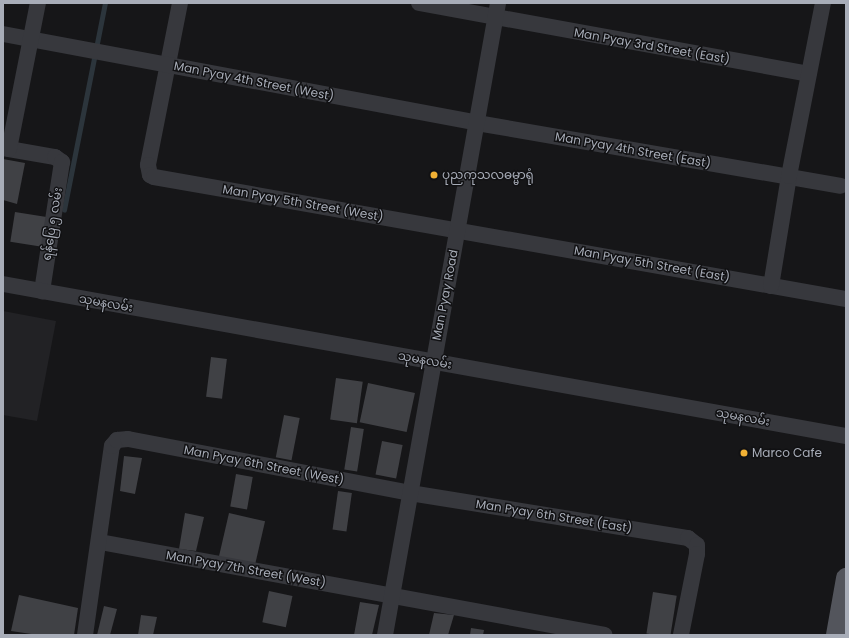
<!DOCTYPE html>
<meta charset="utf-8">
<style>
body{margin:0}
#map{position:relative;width:849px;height:638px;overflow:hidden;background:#161618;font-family:Poppins,"Noto Sans Myanmar",sans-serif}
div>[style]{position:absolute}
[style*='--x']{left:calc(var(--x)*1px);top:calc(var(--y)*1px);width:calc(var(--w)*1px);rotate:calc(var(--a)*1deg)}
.built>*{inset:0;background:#222225}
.stream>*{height:4.5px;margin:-2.25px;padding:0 2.25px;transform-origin:2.25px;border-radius:2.25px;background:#2c353c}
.building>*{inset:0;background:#404145;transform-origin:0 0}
.minor>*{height:16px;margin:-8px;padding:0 8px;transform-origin:8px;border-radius:8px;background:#37383d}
.major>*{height:20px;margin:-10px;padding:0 10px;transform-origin:10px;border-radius:10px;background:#53555c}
.dots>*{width:11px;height:11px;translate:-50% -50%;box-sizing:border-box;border:2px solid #111113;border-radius:50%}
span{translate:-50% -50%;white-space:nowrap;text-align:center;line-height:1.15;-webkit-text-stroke:3px #111113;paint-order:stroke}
.street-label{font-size:12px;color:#a8adb8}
.poi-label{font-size:12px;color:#a8adb8}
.left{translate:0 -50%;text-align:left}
.frame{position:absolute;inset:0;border:4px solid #a8adb8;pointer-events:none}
</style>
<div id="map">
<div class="built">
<div style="clip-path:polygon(3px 311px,56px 321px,37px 421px,3px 415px)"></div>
</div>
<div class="stream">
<div style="--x:64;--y:210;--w:211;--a:-78.8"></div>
</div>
<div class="building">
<div style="clip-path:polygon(3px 159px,25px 163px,17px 204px,3px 200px)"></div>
<div style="left:15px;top:212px;width:32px;height:30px;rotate:9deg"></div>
<div style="left:211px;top:357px;width:16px;height:40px;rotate:7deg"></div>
<div style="left:336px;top:378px;width:27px;height:42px;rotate:8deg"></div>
<div style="left:368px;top:383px;width:48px;height:40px;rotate:12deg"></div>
<div style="left:284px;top:415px;width:16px;height:43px;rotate:11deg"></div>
<div style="left:351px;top:427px;width:13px;height:43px;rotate:9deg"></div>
<div style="left:382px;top:441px;width:21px;height:34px;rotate:11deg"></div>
<div style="clip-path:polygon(124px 456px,142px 458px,135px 494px,120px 491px)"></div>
<div style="left:236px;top:474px;width:17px;height:33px;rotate:10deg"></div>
<div style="left:338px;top:491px;width:14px;height:39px;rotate:8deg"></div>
<div style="clip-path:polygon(185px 513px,204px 517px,196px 551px,179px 549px)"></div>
<div style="left:229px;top:513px;width:37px;height:45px;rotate:13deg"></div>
<div style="left:269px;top:591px;width:24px;height:32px;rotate:12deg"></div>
<div style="left:653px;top:592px;width:24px;height:42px;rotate:9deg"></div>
<div style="clip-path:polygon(19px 595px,78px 608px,74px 635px,38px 635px,11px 631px)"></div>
<div style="clip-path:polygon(360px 602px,379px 605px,372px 635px,354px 635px)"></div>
<div style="clip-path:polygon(104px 606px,117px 609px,110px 635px,97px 635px)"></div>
<div style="clip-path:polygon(434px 613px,454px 615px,448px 635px,429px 635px)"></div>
<div style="clip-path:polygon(141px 615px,157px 617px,153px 635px,138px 635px)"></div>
<div style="clip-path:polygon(471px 628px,484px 630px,483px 635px,470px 635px)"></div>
</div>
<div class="minor">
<div style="--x:180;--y:3;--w:165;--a:101.2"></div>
<div style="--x:148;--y:165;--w:10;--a:79"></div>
<div style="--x:150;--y:175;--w:4;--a:27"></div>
<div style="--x:154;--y:177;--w:703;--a:10"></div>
<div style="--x:419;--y:3;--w:396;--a:10.3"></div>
<div style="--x:3;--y:34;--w:482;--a:10.6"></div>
<div style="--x:477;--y:123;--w:369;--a:9.8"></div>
<div style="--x:3;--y:148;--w:53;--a:9.8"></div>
<div style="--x:55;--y:157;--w:9;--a:36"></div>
<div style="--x:62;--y:162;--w:131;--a:98.8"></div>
<div style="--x:9;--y:149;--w:149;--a:-78.8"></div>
<div style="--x:3;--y:284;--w:857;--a:10.22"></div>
<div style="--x:771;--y:286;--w:111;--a:-80.7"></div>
<div style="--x:789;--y:176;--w:176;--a:-78.9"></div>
<div style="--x:100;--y:542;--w:513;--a:10.43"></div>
<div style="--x:85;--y:635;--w:191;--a:-81.9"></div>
<div style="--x:112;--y:446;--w:8;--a:-50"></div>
<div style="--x:117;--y:440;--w:11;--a:-5"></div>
<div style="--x:128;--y:439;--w:287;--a:10.8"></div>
<div style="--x:410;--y:493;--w:282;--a:9.2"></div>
<div style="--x:688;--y:538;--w:11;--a:38"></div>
<div style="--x:697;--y:545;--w:9;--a:90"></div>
<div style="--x:697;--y:554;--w:83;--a:101.2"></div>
<div style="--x:385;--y:635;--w:642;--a:-79.86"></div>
</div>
<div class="major">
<div style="--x:836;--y:635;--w:58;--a:-80"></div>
</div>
<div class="dots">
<div style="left:434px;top:175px;background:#f2b134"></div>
<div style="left:744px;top:453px;background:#f2b134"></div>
</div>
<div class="street-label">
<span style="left:652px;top:46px;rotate:10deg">Man Pyay 3rd Street (East)</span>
<span style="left:254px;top:81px;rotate:11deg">Man Pyay 4th Street (West)</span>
<span style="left:633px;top:150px;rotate:10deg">Man Pyay 4th Street (East)</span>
<span style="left:303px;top:203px;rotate:10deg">Man Pyay 5th Street (West)</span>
<span style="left:52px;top:224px;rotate:-81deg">ရန်ပြေ ၅ လမ်း</span>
<span style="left:652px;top:264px;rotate:10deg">Man Pyay 5th Street (East)</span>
<span style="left:445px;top:295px;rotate:-79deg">Man Pyay Road</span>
<span style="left:106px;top:303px;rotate:10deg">သုမနလမ်း</span>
<span style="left:425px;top:360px;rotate:10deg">သုမနလမ်း</span>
<span style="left:743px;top:417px;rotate:10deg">သုမနလမ်း</span>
<span style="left:264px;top:465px;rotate:11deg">Man Pyay 6th Street (West)</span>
<span style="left:554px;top:516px;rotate:9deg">Man Pyay 6th Street (East)</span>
<span style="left:246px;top:569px;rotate:10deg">Man Pyay 7th Street (West)</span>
</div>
<div class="poi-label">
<span class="left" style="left:442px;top:175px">ပုညကုသလဓမ္မာရုံ</span>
<span class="left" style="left:752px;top:453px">Marco Cafe</span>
</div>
<div class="frame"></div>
</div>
